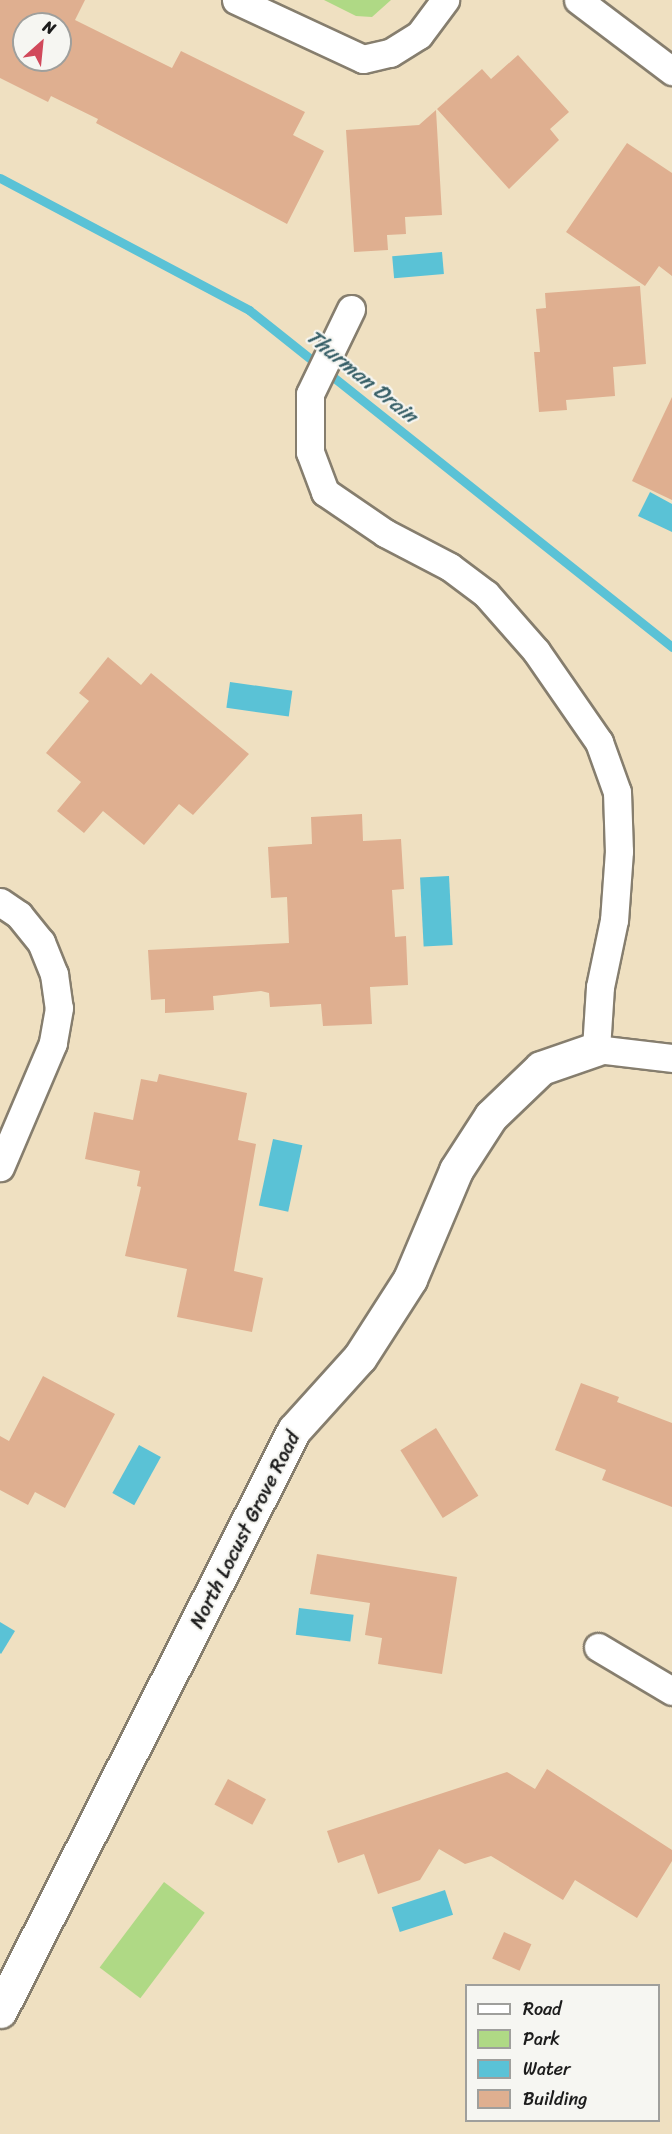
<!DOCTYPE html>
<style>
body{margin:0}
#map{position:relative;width:672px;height:2134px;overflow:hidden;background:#efe0c1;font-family:Sriracha,sans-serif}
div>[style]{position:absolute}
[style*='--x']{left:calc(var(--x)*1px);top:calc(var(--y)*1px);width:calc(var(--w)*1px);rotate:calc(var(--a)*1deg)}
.green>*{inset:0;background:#afd985;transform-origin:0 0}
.water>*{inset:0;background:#5ac2d6;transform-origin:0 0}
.stream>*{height:9px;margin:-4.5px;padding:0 4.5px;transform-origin:4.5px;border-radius:4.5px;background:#5ac2d6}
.building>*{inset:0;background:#dfaf90;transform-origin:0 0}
.roads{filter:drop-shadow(2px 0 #867e6e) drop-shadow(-2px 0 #867e6e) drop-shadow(0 2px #867e6e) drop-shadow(0 -2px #867e6e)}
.minor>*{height:27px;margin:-13.5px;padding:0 13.5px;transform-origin:13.5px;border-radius:13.5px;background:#fff}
.tertiary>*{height:33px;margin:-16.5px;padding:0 16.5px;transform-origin:16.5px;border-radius:16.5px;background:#fff}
span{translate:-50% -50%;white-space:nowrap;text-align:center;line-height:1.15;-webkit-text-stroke:4.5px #f6f6f2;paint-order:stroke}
.street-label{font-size:20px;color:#1c1c1c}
.water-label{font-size:21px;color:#355e66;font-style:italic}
.legend{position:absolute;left:465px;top:1984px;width:195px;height:138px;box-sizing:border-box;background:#f6f6f2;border:2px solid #9f9f9c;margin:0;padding:8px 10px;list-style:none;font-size:18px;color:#1c1c1c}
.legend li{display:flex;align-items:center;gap:12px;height:30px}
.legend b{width:30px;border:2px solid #9f9f9c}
.north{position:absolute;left:12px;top:12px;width:60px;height:60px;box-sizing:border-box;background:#f6f6f2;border:2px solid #9f9f9c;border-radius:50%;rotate:27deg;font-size:16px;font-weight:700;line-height:24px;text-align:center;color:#1c1c1c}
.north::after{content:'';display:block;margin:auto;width:21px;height:27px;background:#d1495b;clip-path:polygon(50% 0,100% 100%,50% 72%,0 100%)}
</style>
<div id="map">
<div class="green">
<div style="clip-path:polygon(324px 0,391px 0,372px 17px,356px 16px)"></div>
<div style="left:164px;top:1882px;width:51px;height:107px;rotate:37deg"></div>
</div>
<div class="water">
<div style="left:442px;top:252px;width:22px;height:50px;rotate:85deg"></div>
<div style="clip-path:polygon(650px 492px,672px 504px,672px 532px,638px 516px)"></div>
<div style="left:230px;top:682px;width:63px;height:26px;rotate:8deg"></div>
<div style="left:449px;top:876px;width:69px;height:29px;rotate:87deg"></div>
<div style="left:273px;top:1139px;width:30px;height:68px;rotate:12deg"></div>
<div style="left:139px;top:1445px;width:25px;height:55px;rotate:29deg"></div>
<div style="left:299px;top:1608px;width:55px;height:27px;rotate:7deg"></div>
<div style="clip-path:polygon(0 1622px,15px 1631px,1px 1654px,0 1653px)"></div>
<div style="left:445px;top:1890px;width:26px;height:56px;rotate:72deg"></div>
</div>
<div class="stream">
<div style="--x:0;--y:178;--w:282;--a:27.9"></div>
<div style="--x:249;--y:310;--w:541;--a:38.54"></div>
</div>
<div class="building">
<div style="clip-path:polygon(evenodd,0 0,85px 0,75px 20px,172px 68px,181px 51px,305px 112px,293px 135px,324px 151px,287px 224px,96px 123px,98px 119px,51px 96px,48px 102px,0 78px,0 0,24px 24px,60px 24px,60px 60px,24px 60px,24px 24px)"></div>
<div style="clip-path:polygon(518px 55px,569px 112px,550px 129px,559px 140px,509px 189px,437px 109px,482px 69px,491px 79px)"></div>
<div style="clip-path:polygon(436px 110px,442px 215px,405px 217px,406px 234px,387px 235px,388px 250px,354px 252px,346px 130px,419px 125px)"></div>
<div style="clip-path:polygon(627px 143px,672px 173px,672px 276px,659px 266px,645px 286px,566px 232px)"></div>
<div style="clip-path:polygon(640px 286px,646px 364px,613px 367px,615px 396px,566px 400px,567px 410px,539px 412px,534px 352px,540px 352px,536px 309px,546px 308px,545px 293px)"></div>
<div style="clip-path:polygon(672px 397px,672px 500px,632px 481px)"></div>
<div style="clip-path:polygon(108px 657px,141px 685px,151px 673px,249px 754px,193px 815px,179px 804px,144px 845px,103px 811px,84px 833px,57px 811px,81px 782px,46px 753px,89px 701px,79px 693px)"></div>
<div style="clip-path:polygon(362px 814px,363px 841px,401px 839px,404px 889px,392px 890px,395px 937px,406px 936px,408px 985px,370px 987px,372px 1024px,323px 1026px,321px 1004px,270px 1007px,269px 993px,261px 991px,213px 996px,214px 1010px,165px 1013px,165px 999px,151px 1000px,148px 950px,289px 943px,287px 897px,271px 898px,268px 847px,312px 844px,311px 817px)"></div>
<div style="clip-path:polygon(159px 1074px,247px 1093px,238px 1140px,256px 1144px,234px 1271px,263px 1278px,252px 1332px,177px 1317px,187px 1269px,125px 1256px,141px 1187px,137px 1186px,140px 1171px,85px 1159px,94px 1112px,133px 1120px,141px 1079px,157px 1082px)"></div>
<div style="clip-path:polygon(43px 1376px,115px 1414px,65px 1508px,35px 1492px,28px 1505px,0 1490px,0 1436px,9px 1441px)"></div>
<div style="clip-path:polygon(581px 1383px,619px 1397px,617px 1402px,672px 1423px,672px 1507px,602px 1480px,606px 1470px,555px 1450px)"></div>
<div style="left:436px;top:1428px;width:80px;height:42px;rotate:58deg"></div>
<div style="clip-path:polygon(317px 1554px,457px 1577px,442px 1674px,378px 1664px,382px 1638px,365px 1635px,370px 1603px,310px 1594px)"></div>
<div style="clip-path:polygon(547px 1769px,672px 1850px,672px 1861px,637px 1918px,575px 1880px,563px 1900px,491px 1856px,465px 1864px,439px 1849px,420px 1880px,378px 1894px,364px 1854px,338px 1863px,327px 1831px,507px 1772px,535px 1789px)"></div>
<div style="left:228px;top:1779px;width:43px;height:29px;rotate:28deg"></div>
<div style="left:504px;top:1932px;width:30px;height:29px;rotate:24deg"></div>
</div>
<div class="roads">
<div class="minor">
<div style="--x:236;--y:0;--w:140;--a:24.9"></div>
<div style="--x:363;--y:59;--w:28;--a:-13"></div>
<div style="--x:390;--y:53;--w:34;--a:-32"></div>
<div style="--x:419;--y:35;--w:44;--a:-53.4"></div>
<div style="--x:578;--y:0;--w:118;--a:37.1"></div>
<div style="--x:351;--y:309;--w:94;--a:115.8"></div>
<div style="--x:310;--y:394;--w:58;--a:90"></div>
<div style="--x:310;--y:452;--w:43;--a:69.4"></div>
<div style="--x:325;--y:492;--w:73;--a:34.3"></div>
<div style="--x:385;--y:533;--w:73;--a:27.6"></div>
<div style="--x:450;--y:567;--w:45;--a:36.9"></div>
<div style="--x:486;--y:594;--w:76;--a:48.7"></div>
<div style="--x:536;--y:651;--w:111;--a:55.3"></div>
<div style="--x:599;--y:742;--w:53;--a:70.2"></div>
<div style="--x:617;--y:792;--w:59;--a:88.1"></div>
<div style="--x:619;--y:851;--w:69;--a:94.1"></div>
<div style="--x:614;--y:920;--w:68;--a:101.8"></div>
<div style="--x:600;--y:987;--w:62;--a:93.7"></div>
<div style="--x:596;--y:1049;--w:77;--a:6.8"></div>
<div style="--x:0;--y:902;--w:23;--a:34"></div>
<div style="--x:19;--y:915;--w:35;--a:51"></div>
<div style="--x:41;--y:942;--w:35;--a:68"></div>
<div style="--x:54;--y:974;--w:34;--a:82"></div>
<div style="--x:59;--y:1008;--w:36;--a:100"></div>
<div style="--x:53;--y:1043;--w:135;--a:113.1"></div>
<div style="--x:598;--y:1647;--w:86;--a:30.7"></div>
</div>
<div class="tertiary">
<div style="--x:0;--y:2011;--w:651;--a:-63.16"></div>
<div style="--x:294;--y:1430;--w:98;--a:-47.9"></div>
<div style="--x:360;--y:1357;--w:93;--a:-57.3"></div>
<div style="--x:410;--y:1279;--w:118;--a:-67.1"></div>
<div style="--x:456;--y:1170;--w:64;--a:-57.1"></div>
<div style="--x:491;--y:1116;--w:69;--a:-43.8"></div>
<div style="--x:541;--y:1068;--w:58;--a:-19.1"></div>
</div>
</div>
<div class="street-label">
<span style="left:245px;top:1530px;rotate:-63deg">North Locust Grove Road</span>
</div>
<div class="water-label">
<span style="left:362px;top:376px;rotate:39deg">Thurman Drain</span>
</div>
<ul class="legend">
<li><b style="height:8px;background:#fff"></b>Road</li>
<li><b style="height:16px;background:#afd985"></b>Park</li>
<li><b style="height:16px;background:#5ac2d6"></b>Water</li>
<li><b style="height:16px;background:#dfaf90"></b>Building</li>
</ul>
<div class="north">N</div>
</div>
